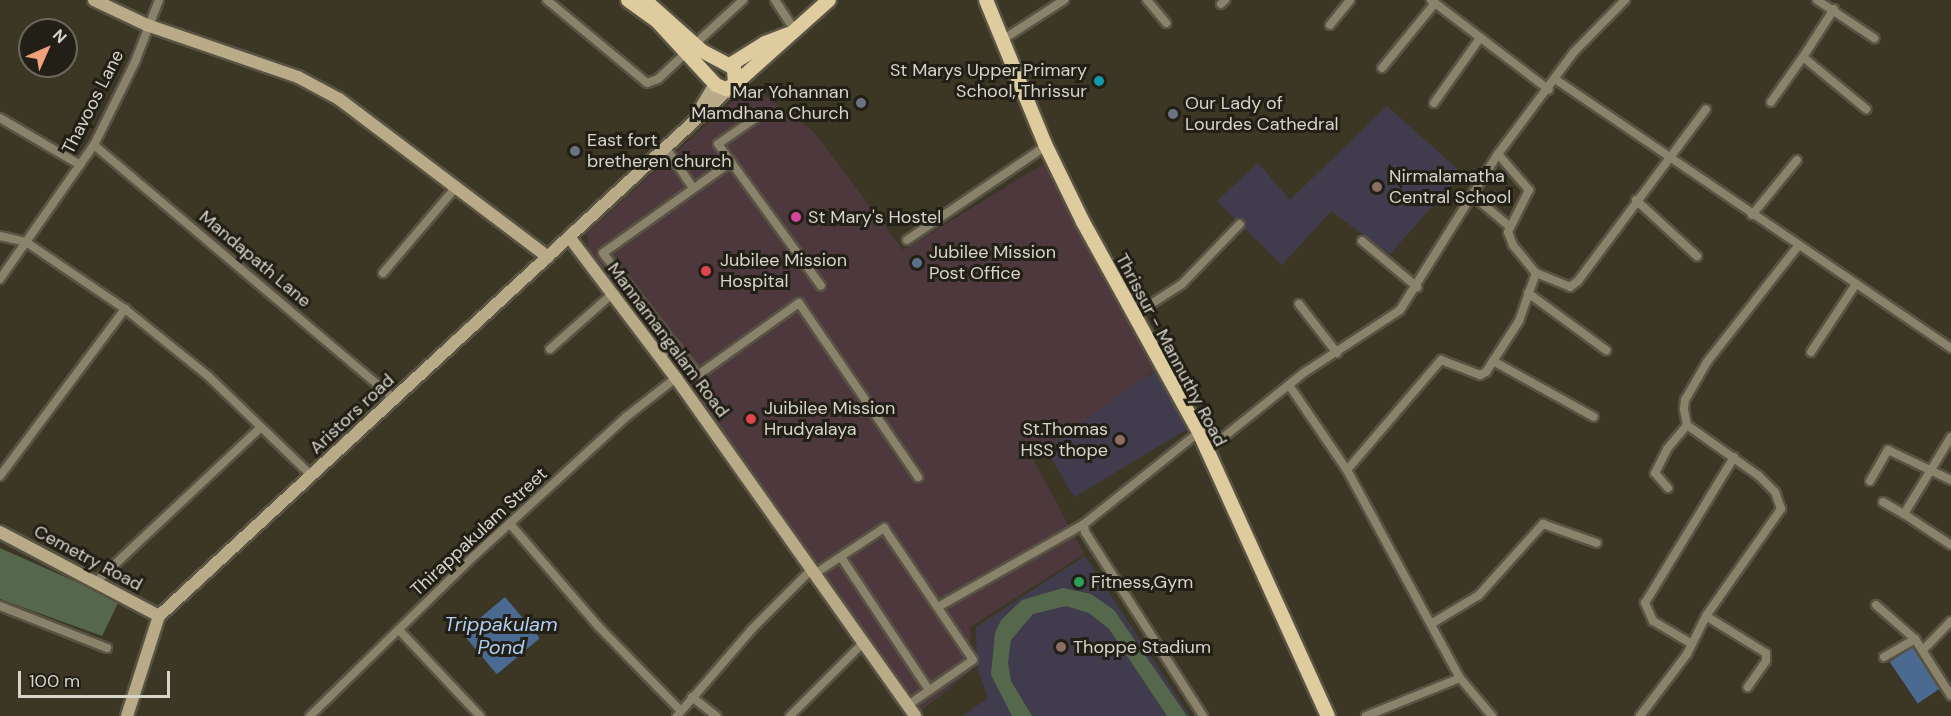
<!DOCTYPE html>
<style>
body{margin:0}
#map{position:relative;width:1951px;height:716px;overflow:hidden;background:#3c3725;font-family:"DM Sans",sans-serif}
div>[style]{position:absolute}
[style*='--x']{left:calc(var(--x)*1px);top:calc(var(--y)*1px);width:calc(var(--w)*1px);rotate:calc(var(--a)*1deg)}
.education>*{inset:0;background:#413c4d;transform-origin:0 0}
.medical>*{inset:0;background:#4d383d}
.green>*{inset:0;background:#55684b}
.water>*{inset:0;background:#4a6a92;transform-origin:0 0}
.roads{filter:drop-shadow(2px 0 #585343) drop-shadow(-2px 0 #585343) drop-shadow(0 2px #585343) drop-shadow(0 -2px #585343)}
.street>*{height:8px;margin:-4px;padding:0 4px;transform-origin:4px;border-radius:4px;background:#8b826c}
.secondary>*{height:12px;margin:-6px;padding:0 6px;transform-origin:6px;border-radius:6px;background:#baab88}
.primary>*{height:14px;margin:-7px;padding:0 7px;transform-origin:7px;border-radius:7px;background:#decb9e}
.dots>*{width:16px;height:16px;translate:-50% -50%;box-sizing:border-box;border:3px solid #211f16;border-radius:50%}
span{translate:-50% -50%;white-space:nowrap;text-align:center;line-height:1.15;-webkit-text-stroke:6px #211f16;paint-order:stroke}
.poi-label{font-size:18px;color:#d7d5ca}
.right{translate:-100% -50%;text-align:right}
.left{translate:0 -50%;text-align:left}
.street-label{font-size:18px;color:#d7d5ca}
.water-label{font-size:20px;color:#b0cef4;font-style:italic}
.north{position:absolute;left:18px;top:18px;width:60px;height:60px;box-sizing:border-box;background:#211f16;border:2px solid #6a685e;border-radius:50%;rotate:45deg;font-size:16px;font-weight:700;line-height:24px;text-align:center;color:#d7d5ca}
.north::after{content:'';display:block;margin:auto;width:21px;height:27px;background:#f1a17c;clip-path:polygon(50% 0,100% 100%,50% 72%,0 100%)}
.scale{position:absolute;left:18px;top:671px;width:152px;height:27px;box-sizing:border-box;border:3px solid #d7d5ca;border-top:0;padding-left:8px;font-size:18px;line-height:21px;white-space:nowrap;color:#d7d5ca;-webkit-text-stroke:4px #211f16;paint-order:stroke}
</style>
<div id="map">
<div class="education">
<div style="clip-path:polygon(1387px 106px,1462px 173px,1390px 254px,1331px 211px,1282px 265px,1217px 201px,1258px 163px,1290px 200px)"></div>
<div style="left:1156px;top:371px;width:66px;height:135px;rotate:59deg"></div>
<div style="clip-path:polygon(1085px 556px,1190px 716px,962px 716px,988px 698px,977px 667px,976px 627px)"></div>
</div>
<div class="medical">
<div style="clip-path:polygon(750px 85px,813px 131px,903px 250px,1045px 163px,1156px 369px,1033px 459px,1084px 554px,970px 627px,971px 671px,922px 710px,685px 379px,589px 251px,587px 233px)"></div>
</div>
<div class="green">
<div style="clip-path:polygon(0 548px,119px 601px,102px 636px,0 599px)"></div>
<div style="clip-path:polygon(1063px 588px,1091px 594px,1114px 610px,1187px 716px,1167px 716px,1109px 629px,1089px 613px,1066px 606px,1033px 614px,1011px 640px,1008px 662px,1011px 681px,1032px 716px,1012px 716px,991px 675px,995px 633px,1001px 620px,1022px 600px)"></div>
</div>
<div class="water">
<div style="left:505px;top:597px;width:54px;height:56px;rotate:50deg"></div>
<div style="left:1918px;top:643px;width:50px;height:34px;rotate:56deg"></div>
</div>
<div class="roads">
<div class="street">
<div style="--x:547;--y:0;--w:130;--a:39.7"></div>
<div style="--x:647;--y:83;--w:12;--a:-20"></div>
<div style="--x:658;--y:79;--w:41;--a:-43"></div>
<div style="--x:775;--y:0;--w:37;--a:57"></div>
<div style="--x:1147;--y:0;--w:30;--a:50"></div>
<div style="--x:1431;--y:0;--w:148;--a:37.3"></div>
<div style="--x:1817;--y:0;--w:69;--a:33.7"></div>
<div style="--x:1221;--y:4;--w:6;--a:-45"></div>
<div style="--x:1834;--y:9;--w:57;--a:122.9"></div>
<div style="--x:1803;--y:57;--w:82;--a:39.5"></div>
<div style="--x:1330;--y:25;--w:32;--a:-51"></div>
<div style="--x:1002;--y:40;--w:74;--a:-32.8"></div>
<div style="--x:695;--y:44;--w:65;--a:-42.5"></div>
<div style="--x:1382;--y:68;--w:84;--a:-50.8"></div>
<div style="--x:1555;--y:79;--w:479;--a:34.2"></div>
<div style="--x:1771;--y:102;--w:55;--a:-54.6"></div>
<div style="--x:1434;--y:103;--w:80;--a:-54.7"></div>
<div style="--x:757;--y:117;--w:47;--a:145.3"></div>
<div style="--x:718;--y:144;--w:175;--a:54"></div>
<div style="--x:0;--y:118;--w:93;--a:30.4"></div>
<div style="--x:94;--y:145;--w:394;--a:40.2"></div>
<div style="--x:666;--y:148;--w:48;--a:56"></div>
<div style="--x:1498;--y:154;--w:48;--a:49.3"></div>
<div style="--x:1529;--y:190;--w:47;--a:116.6"></div>
<div style="--x:1508;--y:232;--w:14;--a:69"></div>
<div style="--x:1513;--y:245;--w:36;--a:51"></div>
<div style="--x:1472;--y:195;--w:48;--a:40"></div>
<div style="--x:1636;--y:200;--w:83;--a:42.6"></div>
<div style="--x:1752;--y:215;--w:71;--a:-50.7"></div>
<div style="--x:0;--y:236;--w:27;--a:13"></div>
<div style="--x:26;--y:242;--w:120;--a:34.1"></div>
<div style="--x:125;--y:309;--w:107;--a:38.9"></div>
<div style="--x:208;--y:376;--w:144;--a:43.9"></div>
<div style="--x:907;--y:240;--w:168;--a:-34.1"></div>
<div style="--x:1362;--y:241;--w:72;--a:39.9"></div>
<div style="--x:383;--y:273;--w:113;--a:-49.7"></div>
<div style="--x:0;--y:279;--w:164;--a:-55"></div>
<div style="--x:94;--y:145;--w:93;--a:-63.7"></div>
<div style="--x:135;--y:62;--w:66;--a:-68.8"></div>
<div style="--x:1528;--y:293;--w:97;--a:36.2"></div>
<div style="--x:1299;--y:304;--w:62;--a:52.2"></div>
<div style="--x:1134;--y:315;--w:57;--a:-32.9"></div>
<div style="--x:1182;--y:284;--w:83;--a:-46"></div>
<div style="--x:674;--y:345;--w:38;--a:51"></div>
<div style="--x:698;--y:375;--w:124;--a:-35.5"></div>
<div style="--x:799;--y:303;--w:211;--a:55.6"></div>
<div style="--x:550;--y:349;--w:83;--a:-41.6"></div>
<div style="--x:1811;--y:352;--w:82;--a:-56.5"></div>
<div style="--x:660;--y:357;--w:18;--a:-41"></div>
<div style="--x:674;--y:345;--w:116;--a:-127.7"></div>
<div style="--x:603;--y:253;--w:157;--a:-35.4"></div>
<div style="--x:1493;--y:361;--w:115;--a:29"></div>
<div style="--x:1289;--y:385;--w:103;--a:55.7"></div>
<div style="--x:1347;--y:470;--w:237;--a:61.5"></div>
<div style="--x:1460;--y:678;--w:50;--a:49.9"></div>
<div style="--x:1199;--y:432;--w:147;--a:141.3"></div>
<div style="--x:1084;--y:524;--w:8;--a:83"></div>
<div style="--x:1085;--y:532;--w:219;--a:57.3"></div>
<div style="--x:1205;--y:452;--w:128;--a:-38.7"></div>
<div style="--x:1305;--y:372;--w:113;--a:-33.1"></div>
<div style="--x:1400;--y:310;--w:184;--a:-57.9"></div>
<div style="--x:1498;--y:154;--w:127;--a:-53.3"></div>
<div style="--x:1574;--y:52;--w:73;--a:-45.6"></div>
<div style="--x:1347;--y:470;--w:145;--a:-49.5"></div>
<div style="--x:1441;--y:360;--w:42;--a:21"></div>
<div style="--x:1480;--y:375;--w:7;--a:-27"></div>
<div style="--x:1486;--y:372;--w:61;--a:-57.1"></div>
<div style="--x:1519;--y:321;--w:51;--a:-70.5"></div>
<div style="--x:1536;--y:273;--w:37;--a:22"></div>
<div style="--x:1570;--y:287;--w:10;--a:-37"></div>
<div style="--x:1578;--y:281;--w:214;--a:-53.3"></div>
<div style="--x:0;--y:476;--w:209;--a:-53.2"></div>
<div style="--x:1870;--y:481;--w:36;--a:-60"></div>
<div style="--x:1888;--y:450;--w:70;--a:25.5"></div>
<div style="--x:1668;--y:488;--w:20;--a:-131"></div>
<div style="--x:1655;--y:473;--w:27;--a:-63"></div>
<div style="--x:1667;--y:449;--w:31;--a:-50"></div>
<div style="--x:1883;--y:502;--w:24;--a:30"></div>
<div style="--x:1904;--y:514;--w:90;--a:-58.6"></div>
<div style="--x:1904;--y:514;--w:56;--a:33.4"></div>
<div style="--x:510;--y:524;--w:136;--a:49.2"></div>
<div style="--x:599;--y:627;--w:117;--a:45.7"></div>
<div style="--x:841;--y:557;--w:159;--a:56.5"></div>
<div style="--x:816;--y:573;--w:82;--a:-33.5"></div>
<div style="--x:884;--y:528;--w:159;--a:56"></div>
<div style="--x:973;--y:660;--w:79;--a:145.3"></div>
<div style="--x:96;--y:582;--w:226;--a:-43.2"></div>
<div style="--x:1876;--y:605;--w:52;--a:41.1"></div>
<div style="--x:1915;--y:639;--w:67;--a:57.7"></div>
<div style="--x:0;--y:606;--w:115;--a:21.4"></div>
<div style="--x:938;--y:607;--w:168;--a:-29.6"></div>
<div style="--x:1706;--y:616;--w:70;--a:31.7"></div>
<div style="--x:1766;--y:653;--w:8;--a:90"></div>
<div style="--x:1766;--y:661;--w:32;--a:125"></div>
<div style="--x:1431;--y:624;--w:56;--a:-31.1"></div>
<div style="--x:1479;--y:595;--w:96;--a:-48"></div>
<div style="--x:1543;--y:524;--w:57;--a:19.4"></div>
<div style="--x:400;--y:631;--w:117;--a:46.7"></div>
<div style="--x:1692;--y:644;--w:45;--a:-149.5"></div>
<div style="--x:1653;--y:621;--w:20;--a:-114"></div>
<div style="--x:1645;--y:603;--w:171;--a:-58.6"></div>
<div style="--x:1923;--y:650;--w:40;--a:-46"></div>
<div style="--x:1884;--y:657;--w:36;--a:-30"></div>
<div style="--x:692;--y:697;--w:31;--a:38"></div>
<div style="--x:310;--y:716;--w:231;--a:-44.3"></div>
<div style="--x:475;--y:555;--w:205;--a:-42.4"></div>
<div style="--x:626;--y:417;--w:63;--a:-38"></div>
<div style="--x:677;--y:716;--w:115;--a:-49.2"></div>
<div style="--x:752;--y:629;--w:86;--a:-45"></div>
<div style="--x:790;--y:716;--w:105;--a:-45"></div>
<div style="--x:1366;--y:716;--w:101;--a:-22"></div>
<div style="--x:1640;--y:716;--w:78;--a:-52.8"></div>
<div style="--x:1687;--y:654;--w:42;--a:-63.4"></div>
<div style="--x:1706;--y:616;--w:131;--a:-55"></div>
<div style="--x:1781;--y:509;--w:18;--a:-109"></div>
<div style="--x:1775;--y:492;--w:23;--a:-135"></div>
<div style="--x:1759;--y:476;--w:88;--a:-144.7"></div>
<div style="--x:1687;--y:425;--w:16;--a:-101"></div>
<div style="--x:1684;--y:409;--w:9;--a:-84"></div>
<div style="--x:1685;--y:400;--w:44;--a:-59.9"></div>
<div style="--x:1707;--y:362;--w:147;--a:-51.9"></div>
</div>
<div class="secondary">
<div style="--x:94;--y:0;--w:59;--a:25.3"></div>
<div style="--x:147;--y:25;--w:160;--a:19"></div>
<div style="--x:298;--y:77;--w:47;--a:28.2"></div>
<div style="--x:339;--y:99;--w:262;--a:37.1"></div>
<div style="--x:697;--y:114;--w:35;--a:-59"></div>
<div style="--x:570;--y:238;--w:176;--a:52.9"></div>
<div style="--x:676;--y:378;--w:414;--a:54.7"></div>
<div style="--x:0;--y:532;--w:180;--a:27.8"></div>
<div style="--x:127;--y:716;--w:105;--a:-72.3"></div>
<div style="--x:159;--y:616;--w:778;--a:-42.76"></div>
</div>
<div class="primary">
<div style="--x:628;--y:0;--w:36;--a:36"></div>
<div style="--x:657;--y:21;--w:87;--a:47.3"></div>
<div style="--x:716;--y:85;--w:11;--a:22"></div>
<div style="--x:726;--y:89;--w:10;--a:-29"></div>
<div style="--x:735;--y:84;--w:16;--a:-94"></div>
<div style="--x:734;--y:68;--w:36;--a:-152"></div>
<div style="--x:702;--y:51;--w:76;--a:-138.2"></div>
<div style="--x:986;--y:0;--w:156;--a:67.7"></div>
<div style="--x:1045;--y:144;--w:87;--a:64"></div>
<div style="--x:1083;--y:222;--w:240;--a:61.1"></div>
<div style="--x:1199;--y:432;--w:312;--a:65.6"></div>
<div style="--x:730;--y:65;--w:41;--a:-32.2"></div>
<div style="--x:765;--y:43;--w:25;--a:-21"></div>
<div style="--x:735;--y:84;--w:126;--a:-41.8"></div>
</div>
</div>
<div class="dots">
<div style="left:1099px;top:81px;background:#0f9aa8"></div>
<div style="left:861px;top:103px;background:#6b7280"></div>
<div style="left:1173px;top:114px;background:#6b7280"></div>
<div style="left:575px;top:151px;background:#6b7280"></div>
<div style="left:1377px;top:187px;background:#8d6e63"></div>
<div style="left:796px;top:217px;background:#d1479c"></div>
<div style="left:917px;top:263px;background:#5c6f8a"></div>
<div style="left:706px;top:271px;background:#e0444e"></div>
<div style="left:751px;top:419px;background:#e0444e"></div>
<div style="left:1120px;top:440px;background:#8d6e63"></div>
<div style="left:1079px;top:582px;background:#2e9e5b"></div>
<div style="left:1061px;top:647px;background:#8d6e63"></div>
</div>
<div class="poi-label">
<span class="right" style="left:1087px;top:81px">St Marys Upper Primary<br>School, Thrissur</span>
<span class="right" style="left:849px;top:103px">Mar Yohannan<br>Mamdhana Church</span>
<span class="left" style="left:1185px;top:114px">Our Lady of<br>Lourdes Cathedral</span>
<span class="left" style="left:587px;top:151px">East fort<br>bretheren church</span>
<span class="left" style="left:1389px;top:187px">Nirmalamatha<br>Central School</span>
<span class="left" style="left:808px;top:217px">St Mary's Hostel</span>
<span class="left" style="left:929px;top:263px">Jubilee Mission<br>Post Office</span>
<span class="left" style="left:720px;top:271px">Jubilee Mission<br>Hospital</span>
<span class="left" style="left:764px;top:419px">Juibilee Mission<br>Hrudyalaya</span>
<span class="right" style="left:1108px;top:440px">St.Thomas<br>HSS thope</span>
<span class="left" style="left:1091px;top:582px">Fitness,Gym</span>
<span class="left" style="left:1073px;top:647px">Thoppe Stadium</span>
</div>
<div class="street-label">
<span style="left:93px;top:102px;rotate:-63deg">Thavoos Lane</span>
<span style="left:255px;top:259px;rotate:40deg">Mandapath Lane</span>
<span style="left:668px;top:340px;rotate:53deg">Mannamangalam Road</span>
<span style="left:1171px;top:350px;rotate:62deg">Thrissur - Mannuthy Road</span>
<span style="left:352px;top:414px;rotate:-43deg">Aristors road</span>
<span style="left:479px;top:532px;rotate:-43deg">Thirappakulam Street</span>
<span style="left:88px;top:558px;rotate:28deg">Cemetry Road</span>
</div>
<div class="water-label">
<span style="left:501px;top:636px">Trippakulam<br>Pond</span>
</div>
<div class="north">N</div>
<div class="scale">100 m</div>
</div>
